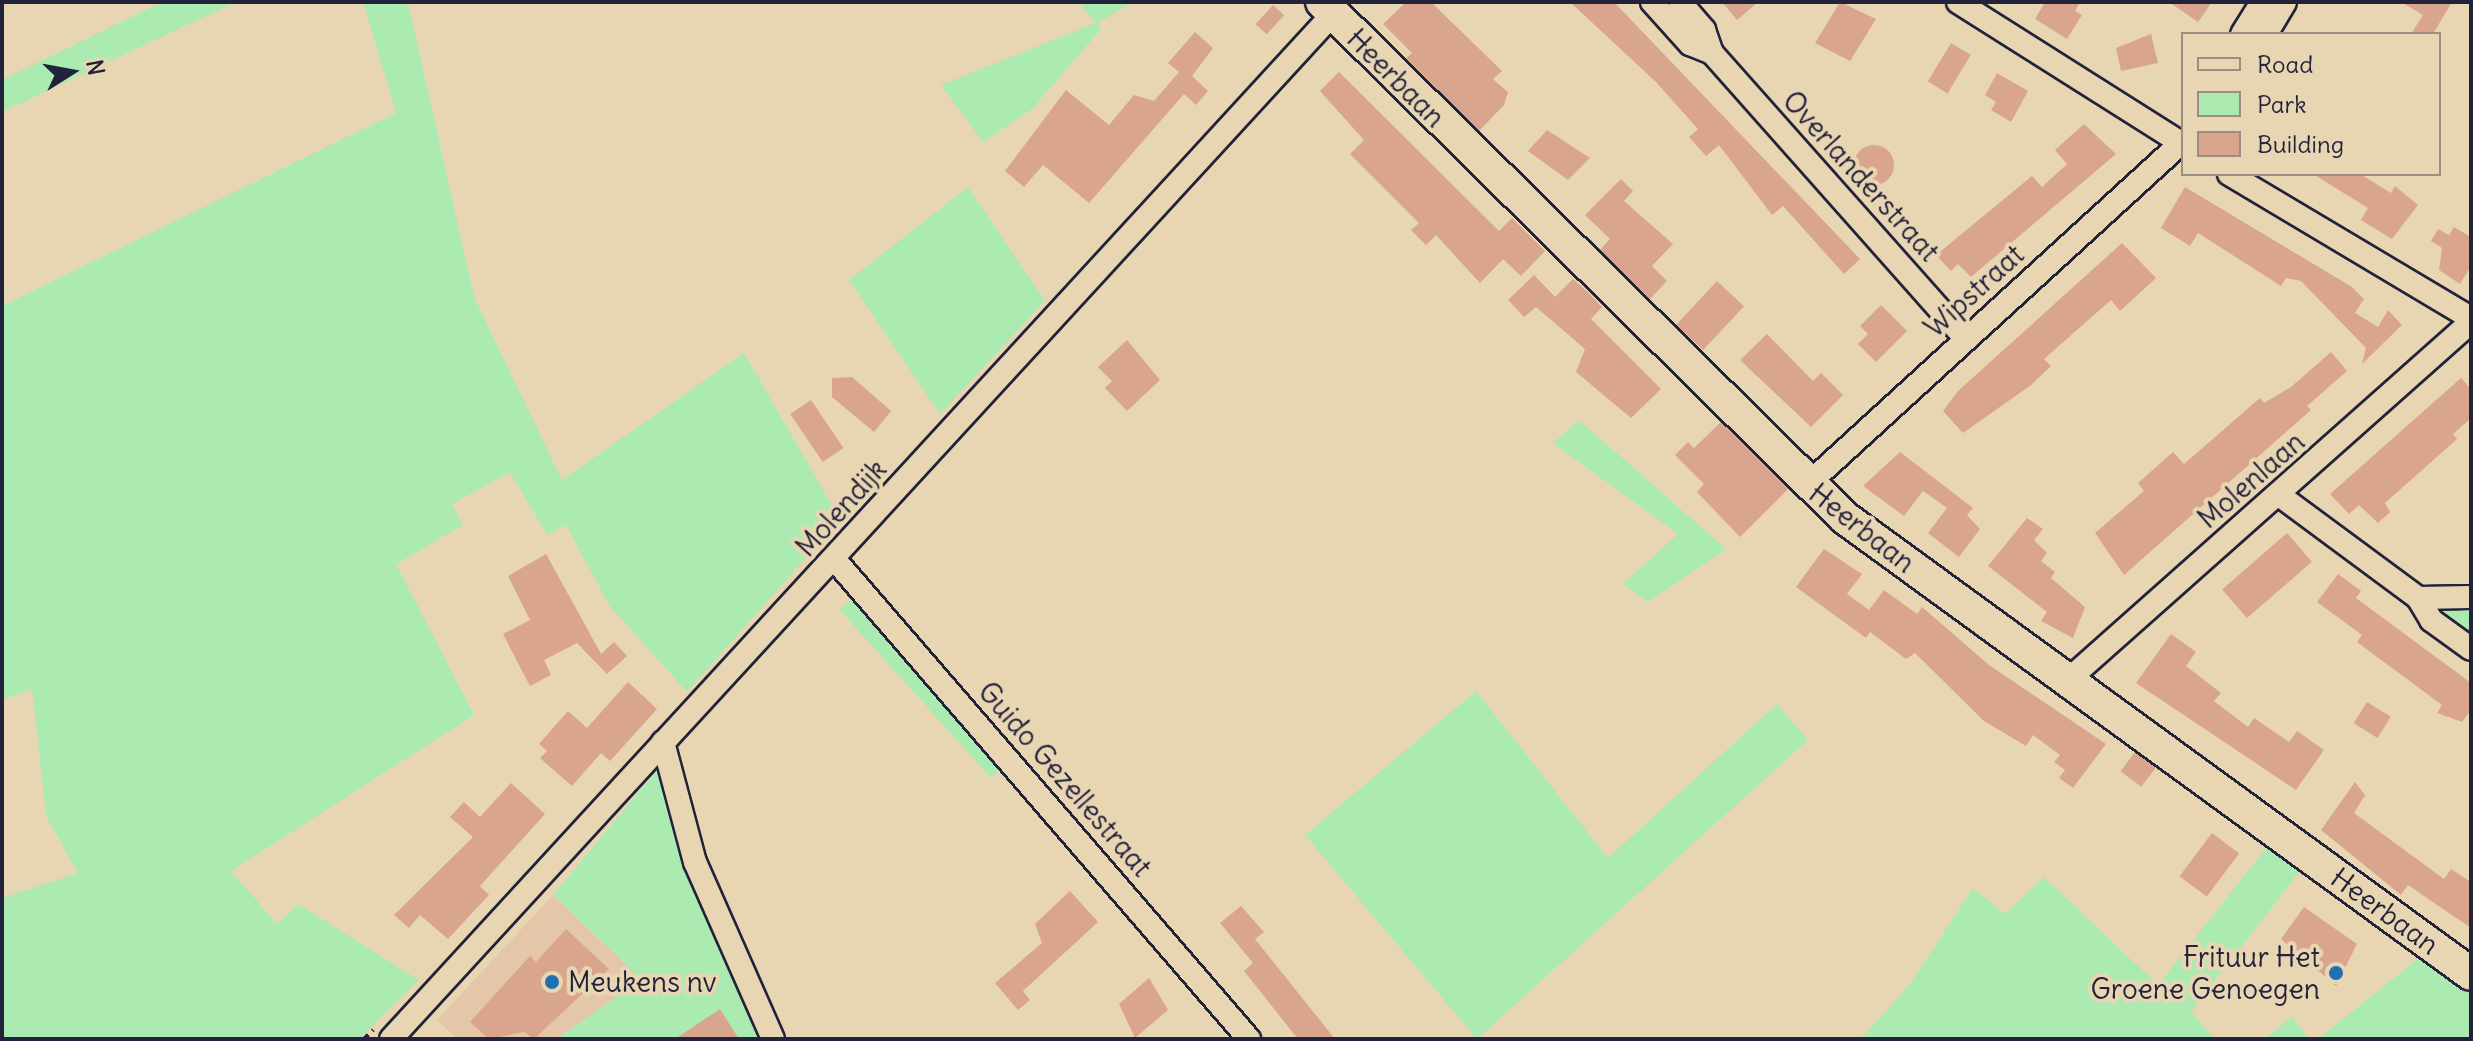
<!DOCTYPE html>
<style>
body{margin:0}
#map{position:relative;width:2473px;height:1041px;overflow:hidden;background:#e8d6b3;font-family:Delius,sans-serif}
div>[style]{position:absolute}
[style*='--x']{left:calc(var(--x)*1px);top:calc(var(--y)*1px);width:calc(var(--w)*1px);rotate:calc(var(--a)*1deg)}
.built>*{inset:0;background:#e4c7a8}
.green>*{inset:0;background:#abeab1}
.building>*{inset:0;background:#d9a58d;transform-origin:0 0}
.round{border-radius:50%}
.path>*{height:4px;margin-top:-2px;transform-origin:0;background:repeating-linear-gradient(90deg,#22223b 0 6px,transparent 0 12px)}
.roads{filter:drop-shadow(2px 0 #22223b) drop-shadow(-2px 0 #22223b) drop-shadow(0 2px #22223b) drop-shadow(0 -2px #22223b)}
.street>*{height:22px;margin:-11px;padding:0 11px;transform-origin:11px;border-radius:11px;background:#e8d6b3}
.secondary>*{height:32px;margin:-16px;padding:0 16px;transform-origin:16px;border-radius:16px;background:#e8d6b3}
.dots>*{width:22px;height:22px;translate:-50% -50%;box-sizing:border-box;border:4px solid #e8d6b3;border-radius:50%}
span{translate:-50% -50%;white-space:nowrap;text-align:center;line-height:1.15;-webkit-text-stroke:8px #e8d6b3;paint-order:stroke}
.street-label{font-size:28px;color:#22223b}
.poi-label{font-size:28px;color:#22223b}
.right{translate:-100% -50%;text-align:right}
.left{translate:0 -50%;text-align:left}
.frame{position:absolute;inset:0;border:4px solid #22223b;pointer-events:none}
.legend{position:absolute;left:2181px;top:32px;width:260px;height:144px;box-sizing:border-box;background:#e8d6b3;border:2px solid #998e83;margin:0;padding:10px 14px;list-style:none;font-size:24px;color:#22223b}
.legend li{display:flex;align-items:center;gap:16px;height:40px}
.legend b{width:40px;border:2px solid #998e83}
.north{position:absolute;left:32px;top:32px;width:80px;height:80px;-webkit-text-stroke:6px #e8d6b3;paint-order:stroke;rotate:79deg;font-size:22px;font-weight:700;line-height:32px;text-align:center;color:#22223b}
.north::after{content:'';display:block;margin:auto;width:28px;height:36px;background:#22223b;clip-path:polygon(50% 0,100% 100%,50% 72%,0 100%)}
</style>
<div id="map">
<div class="built">
<div style="clip-path:polygon(553px 895px,642px 980px,557px 1039px,457px 1039px,437px 1020px)"></div>
</div>
<div class="green">
<div style="clip-path:polygon(162px 2px,236px 2px,2px 112px,2px 80px)"></div>
<div style="clip-path:polygon(363px 2px,408px 2px,474px 297px,562px 480px,744px 353px,840px 519px,687px 692px,609px 605px,566px 525px,547px 535px,510px 472px,452px 504px,463px 525px,396px 564px,474px 715px,231px 871px,277px 924px,298px 904px,419px 980px,359px 1039px,2px 1039px,2px 898px,78px 873px,46px 816px,32px 689px,2px 700px,2px 306px,396px 113px)"></div>
<div style="clip-path:polygon(1079px 2px,1133px 2px,1097px 23px,1101px 29px,1032px 109px,983px 142px,941px 85px,1096px 23px)"></div>
<div style="clip-path:polygon(968px 187px,1045px 301px,940px 414px,849px 280px)"></div>
<div style="clip-path:polygon(1579px 420px,1726px 549px,1648px 602px,1623px 584px,1678px 534px,1553px 443px)"></div>
<div style="clip-path:polygon(854px 598px,1002px 767px,991px 778px,839px 609px)"></div>
<div style="clip-path:polygon(2471px 603px,2471px 642px,2432px 608px)"></div>
<div style="clip-path:polygon(1476px 691px,1608px 858px,1777px 704px,1808px 740px,1477px 1039px,1305px 835px)"></div>
<div style="clip-path:polygon(658px 769px,666px 776px,766px 1039px,557px 1039px,641px 979px,553px 895px)"></div>
<div style="clip-path:polygon(2267px 847px,2299px 872px,2191px 1012px,2215px 1039px,1861px 1039px,1910px 984px,1973px 888px,2005px 914px,2044px 877px,2158px 985px)"></div>
<div style="clip-path:polygon(2420px 957px,2471px 992px,2471px 1039px,2318px 1039px)"></div>
<div style="clip-path:polygon(2292px 1016px,2309px 1039px,2265px 1039px)"></div>
</div>
<div class="building">
<div style="clip-path:polygon(1406px 2px,1431px 2px,1502px 71px,1493px 79px,1508px 92px,1504px 105px,1479px 131px,1406px 58px,1412px 53px,1383px 24px)"></div>
<div style="clip-path:polygon(1570px 2px,1614px 2px,1860px 259px,1844px 274px,1783px 206px,1772px 215px,1719px 145px,1706px 156px,1689px 137px,1698px 129px,1656px 82px)"></div>
<div style="clip-path:polygon(1722px 2px,1758px 2px,1737px 20px)"></div>
<div style="clip-path:polygon(1840px 2px,1876px 19px,1850px 61px,1815px 43px)"></div>
<div style="clip-path:polygon(2045px 2px,2080px 2px,2075px 11px,2082px 15px,2067px 39px,2035px 19px)"></div>
<div style="clip-path:polygon(2169px 2px,2212px 2px,2198px 22px)"></div>
<div style="clip-path:polygon(2401px 2px,2452px 2px,2433px 34px,2411px 34px,2423px 15px)"></div>
<div style="left:1273px;top:5px;width:15px;height:26px;rotate:42deg"></div>
<div style="clip-path:polygon(1195px 32px,1213px 48px,1192px 76px,1208px 91px,1196px 105px,1184px 94px,1089px 203px,1043px 165px,1024px 187px,1005px 171px,1066px 90px,1109px 125px,1134px 95px,1154px 101px,1179px 72px,1168px 63px)"></div>
<div style="clip-path:polygon(2151px 34px,2158px 63px,2121px 71px,2116px 48px)"></div>
<div style="left:1951px;top:43px;width:23px;height:45px;rotate:31deg"></div>
<div style="clip-path:polygon(1339px 72px,1499px 231px,1512px 218px,1545px 251px,1521px 276px,1503px 259px,1480px 283px,1436px 235px,1426px 245px,1411px 230px,1419px 223px,1350px 154px,1364px 140px,1320px 91px)"></div>
<div style="clip-path:polygon(1997px 73px,2028px 91px,2011px 122px,1991px 110px,1996px 102px,1985px 95px)"></div>
<div style="clip-path:polygon(2084px 124px,2116px 154px,1971px 277px,1958px 264px,1951px 271px,1936px 255px,2032px 176px,2042px 187px,2067px 164px,2055px 150px)"></div>
<div style="clip-path:polygon(1547px 130px,1590px 158px,1568px 180px,1528px 151px)"></div>
<div class="round" style="left:1854px;top:145px;width:40px;height:40px"></div>
<div style="clip-path:polygon(2313px 174px,2360px 174px,2391px 193px,2395px 186px,2418px 205px,2392px 239px,2361px 220px,2368px 208px)"></div>
<div style="clip-path:polygon(1621px 179px,1633px 191px,1624px 201px,1673px 244px,1652px 266px,1667px 281px,1650px 299px,1600px 250px,1610px 239px,1585px 215px)"></div>
<div style="clip-path:polygon(2185px 187px,2352px 287px,2364px 299px,2355px 313px,2378px 327px,2388px 310px,2402px 325px,2362px 364px,2366px 348px,2301px 281px,2286px 278px,2281px 286px,2198px 233px,2190px 246px,2161px 228px)"></div>
<div style="clip-path:polygon(2454px 227px,2471px 237px,2471px 266px,2460px 284px,2439px 270px,2442px 248px,2431px 241px,2438px 229px,2449px 235px)"></div>
<div style="clip-path:polygon(2122px 243px,2156px 278px,2120px 311px,2111px 300px,2044px 359px,2051px 366px,2031px 385px,1963px 433px,1943px 411px,1958px 391px)"></div>
<div style="clip-path:polygon(1534px 275px,1555px 297px,1573px 279px,1588px 292px,1602px 307px,1591px 319px,1661px 389px,1631px 418px,1576px 372px,1585px 349px,1536px 307px,1524px 317px,1508px 300px)"></div>
<div style="left:1717px;top:281px;width:37px;height:60px;rotate:43deg"></div>
<div style="clip-path:polygon(1881px 305px,1907px 331px,1876px 362px,1858px 344px,1868px 334px,1860px 326px)"></div>
<div style="clip-path:polygon(1767px 334px,1813px 381px,1821px 373px,1843px 395px,1811px 427px,1740px 360px)"></div>
<div style="clip-path:polygon(1127px 340px,1160px 380px,1127px 411px,1105px 388px,1112px 381px,1098px 367px)"></div>
<div style="clip-path:polygon(2331px 352px,2347px 371px,2307px 406px,2311px 410px,2124px 575px,2095px 533px,2144px 491px,2138px 483px,2173px 452px,2184px 464px,2260px 398px,2264px 403px,2291px 387px)"></div>
<div style="clip-path:polygon(852px 377px,891px 411px,874px 432px,832px 397px,832px 378px)"></div>
<div style="clip-path:polygon(2461px 378px,2471px 389px,2471px 418px,2453px 434px,2457px 439px,2385px 503px,2390px 512px,2378px 523px,2359px 505px,2349px 514px,2330px 494px)"></div>
<div style="left:811px;top:400px;width:58px;height:25px;rotate:56deg"></div>
<div style="clip-path:polygon(1721px 422px,1788px 489px,1740px 537px,1697px 492px,1704px 484px,1675px 455px,1688px 442px,1694px 448px)"></div>
<div style="clip-path:polygon(1900px 452px,1973px 508px,1967px 515px,1980px 529px,1959px 557px,1928px 533px,1947px 508px,1923px 491px,1904px 516px,1863px 486px)"></div>
<div style="clip-path:polygon(2027px 518px,2043px 529px,2034px 540px,2047px 553px,2041px 561px,2055px 572px,2051px 578px,2085px 607px,2073px 638px,2041px 621px,2047px 612px,1988px 566px)"></div>
<div style="left:2287px;top:533px;width:38px;height:86px;rotate:49deg"></div>
<div style="clip-path:polygon(1824px 549px,1862px 574px,1847px 594px,1869px 610px,1884px 590px,1917px 614px,1922px 607px,1989px 665px,2106px 744px,2073px 788px,2059px 778px,2065px 770px,2054px 762px,2060px 755px,2033px 735px,2026px 746px,1984px 721px,1915px 653px,1906px 659px,1870px 632px,1866px 638px,1796px 587px)"></div>
<div style="clip-path:polygon(546px 554px,601px 654px,614px 642px,627px 656px,607px 674px,577px 643px,544px 660px,551px 675px,530px 686px,503px 634px,530px 620px,508px 576px)"></div>
<div style="clip-path:polygon(2338px 574px,2361px 591px,2356px 598px,2471px 683px,2471px 710px,2462px 722px,2437px 713px,2442px 705px,2357px 642px,2362px 635px,2317px 602px)"></div>
<div style="clip-path:polygon(2171px 634px,2196px 652px,2186px 666px,2221px 693px,2214px 701px,2248px 727px,2254px 718px,2289px 742px,2297px 731px,2324px 750px,2296px 790px,2136px 683px)"></div>
<div style="clip-path:polygon(628px 682px,657px 709px,610px 761px,601px 753px,572px 786px,540px 758px,547px 751px,539px 744px,568px 711px,587px 728px)"></div>
<div style="left:2367px;top:702px;width:28px;height:25px;rotate:32deg"></div>
<div style="left:2135px;top:752px;width:26px;height:24px;rotate:37deg"></div>
<div style="clip-path:polygon(2355px 782px,2365px 795px,2354px 813px,2444px 879px,2451px 869px,2471px 882px,2471px 928px,2408px 885px,2401px 895px,2321px 830px)"></div>
<div style="clip-path:polygon(511px 783px,545px 814px,480px 886px,489px 895px,448px 939px,420px 915px,409px 928px,394px 915px,473px 837px,450px 817px,464px 802px,480px 817px)"></div>
<div style="left:2212px;top:833px;width:34px;height:54px;rotate:37deg"></div>
<div style="clip-path:polygon(1070px 891px,1098px 922px,1023px 991px,1030px 1000px,1018px 1010px,995px 983px,1042px 943px,1035px 924px)"></div>
<div style="clip-path:polygon(1241px 906px,1264px 932px,1255px 939px,1335px 1039px,1298px 1039px,1244px 971px,1253px 963px,1220px 923px)"></div>
<div style="clip-path:polygon(2304px 907px,2357px 944px,2336px 986px,2281px 939px)"></div>
<div style="clip-path:polygon(566px 929px,609px 969px,534px 1039px,524px 1032px,489px 1039px,470px 1022px,530px 956px,536px 962px)"></div>
<div style="clip-path:polygon(1149px 978px,1168px 1010px,1135px 1038px,1119px 1004px)"></div>
<div style="clip-path:polygon(720px 1009px,739px 1039px,675px 1039px)"></div>
</div>
<div class="path">
<div style="--x:364;--y:1039;--w:13;--a:-45"></div>
</div>
<div class="roads">
<div class="street">
<div style="--x:1652;--y:2;--w:57;--a:47.9"></div>
<div style="--x:1690;--y:44;--w:24;--a:22"></div>
<div style="--x:1680;--y:2;--w:37;--a:49"></div>
<div style="--x:1704;--y:30;--w:24;--a:71"></div>
<div style="--x:1712;--y:53;--w:381;--a:48.4"></div>
<div style="--x:1958;--y:2;--w:266;--a:32.3"></div>
<div style="--x:2242;--y:34;--w:38;--a:-58"></div>
<div style="--x:2266;--y:34;--w:37;--a:-59"></div>
<div style="--x:2229;--y:174;--w:282;--a:30.8"></div>
<div style="--x:1807;--y:485;--w:507;--a:-42.44"></div>
<div style="--x:2279;--y:495;--w:173;--a:36.5"></div>
<div style="--x:2418;--y:598;--w:26;--a:59"></div>
<div style="--x:2431;--y:620;--w:49;--a:35.9"></div>
<div style="--x:835;--y:560;--w:633;--a:49.16"></div>
<div style="--x:2418;--y:598;--w:53;--a:-1.1"></div>
<div style="--x:2068;--y:680;--w:539;--a:-41.62"></div>
<div style="--x:663;--y:742;--w:124;--a:75.1"></div>
<div style="--x:695;--y:862;--w:193;--a:66.2"></div>
<div style="--x:391;--y:1039;--w:1391;--a:-47.42"></div>
</div>
<div class="secondary">
<div style="--x:1322;--y:2;--w:735;--a:44.61"></div>
<div style="--x:1845;--y:518;--w:774;--a:36.07"></div>
</div>
</div>
<div class="dots">
<div style="left:2336px;top:973px;background:#1f6fb2"></div>
<div style="left:552px;top:982px;background:#1f6fb2"></div>
</div>
<div class="street-label">
<span style="left:1396px;top:78px;rotate:45deg">Heerbaan</span>
<span style="left:1861px;top:176px;rotate:48deg">Overlanderstraat</span>
<span style="left:1974px;top:291px;rotate:-42deg">Wipstraat</span>
<span style="left:2251px;top:480px;rotate:-41deg">Molenlaan</span>
<span style="left:841px;top:508px;rotate:-48deg">Molendijk</span>
<span style="left:1862px;top:528px;rotate:38deg">Heerbaan</span>
<span style="left:1065px;top:779px;rotate:49deg">Guido Gezellestraat</span>
<span style="left:2385px;top:911px;rotate:36deg">Heerbaan</span>
</div>
<div class="poi-label">
<span class="right" style="left:2320px;top:973px">Frituur Het<br>Groene Genoegen</span>
<span class="left" style="left:568px;top:982px">Meukens nv</span>
</div>
<div class="frame"></div>
<ul class="legend">
<li><b style="height:10px;background:#e8d6b3"></b>Road</li>
<li><b style="height:22px;background:#abeab1"></b>Park</li>
<li><b style="height:22px;background:#d9a58d"></b>Building</li>
</ul>
<div class="north">N</div>
</div>
